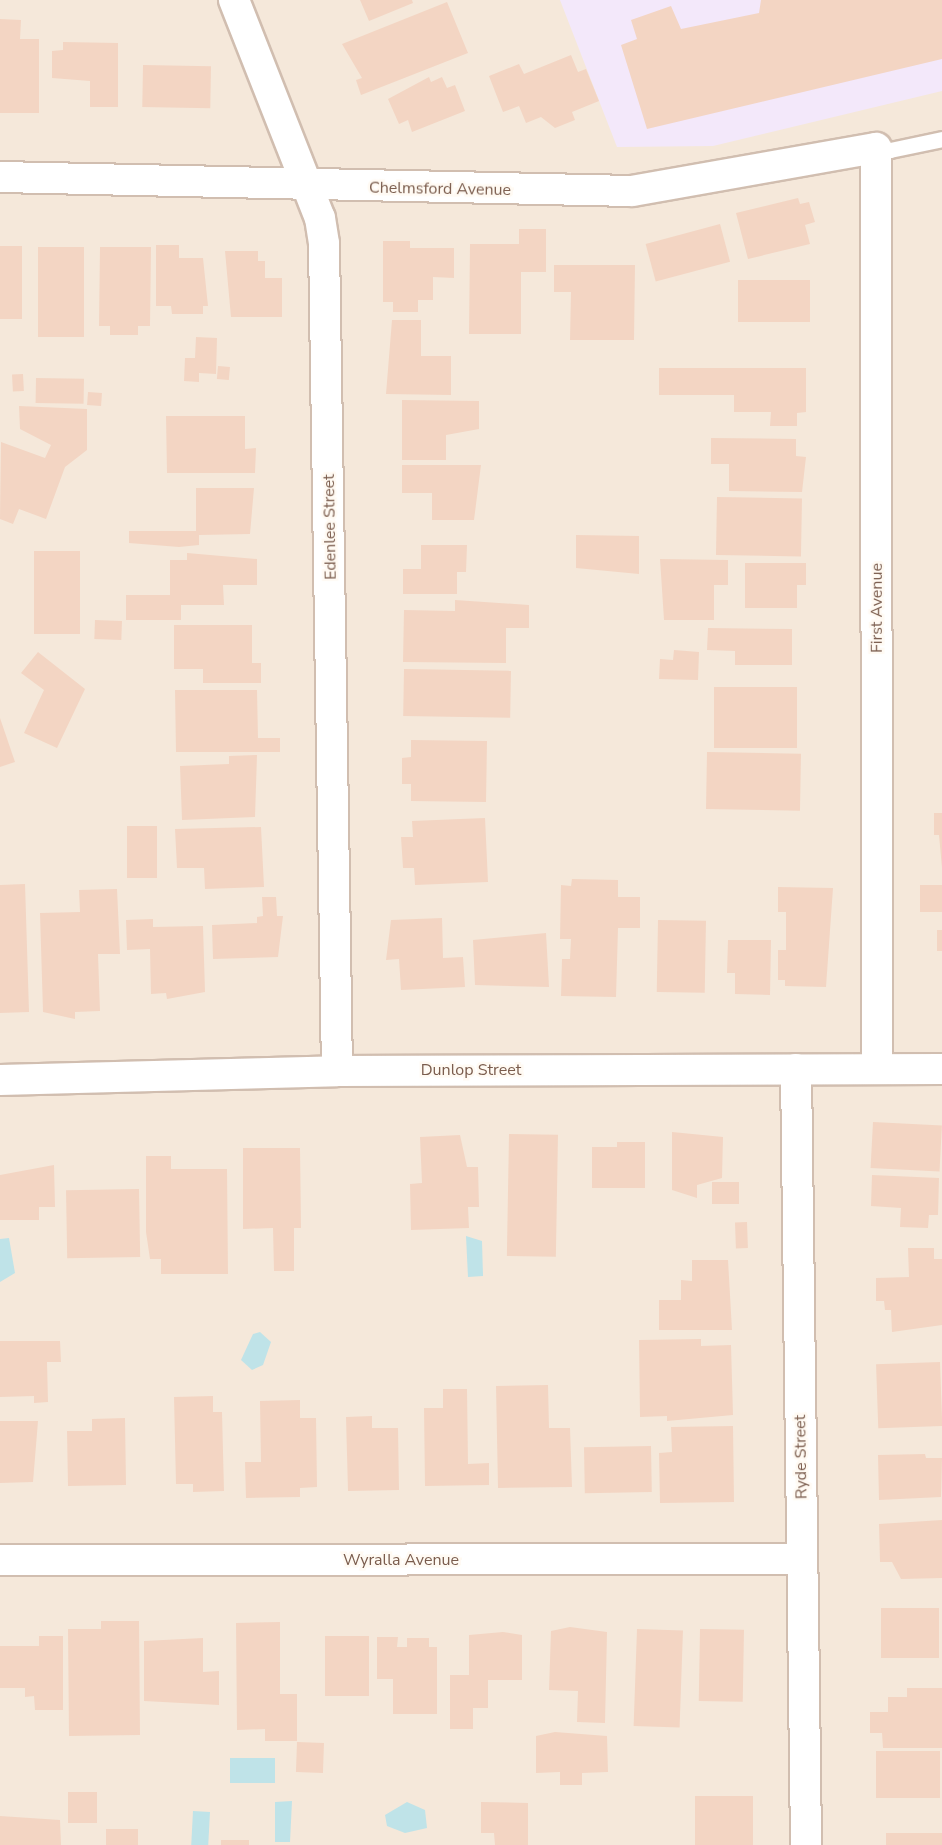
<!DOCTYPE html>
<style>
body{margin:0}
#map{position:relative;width:942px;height:1845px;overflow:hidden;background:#fdf6ec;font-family:"Nunito Sans",sans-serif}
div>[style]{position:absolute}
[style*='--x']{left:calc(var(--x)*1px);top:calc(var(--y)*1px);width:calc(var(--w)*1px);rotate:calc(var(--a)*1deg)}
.residential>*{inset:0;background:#f5e8da;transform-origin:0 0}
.education>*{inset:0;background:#f3e8fa}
.water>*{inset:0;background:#bfe3e8;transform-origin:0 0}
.building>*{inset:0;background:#f3d5c3;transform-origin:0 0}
.roads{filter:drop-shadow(2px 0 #d1beb0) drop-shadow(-2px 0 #d1beb0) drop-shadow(0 2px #d1beb0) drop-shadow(0 -2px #d1beb0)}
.lane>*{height:15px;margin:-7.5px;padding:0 7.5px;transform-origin:7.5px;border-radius:7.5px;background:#fff}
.street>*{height:30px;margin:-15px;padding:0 15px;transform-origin:15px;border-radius:15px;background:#fff}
span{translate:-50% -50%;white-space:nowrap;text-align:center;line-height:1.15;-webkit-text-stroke:5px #fffaf3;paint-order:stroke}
.street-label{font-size:16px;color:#7a5c4d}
</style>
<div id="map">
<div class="residential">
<div style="left:0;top:0;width:942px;height:1845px"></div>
</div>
<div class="education">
<div style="clip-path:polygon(560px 0,942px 0,942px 91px,713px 146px,617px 147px)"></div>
</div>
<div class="water">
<div style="clip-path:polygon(466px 1236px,482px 1241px,483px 1276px,468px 1277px)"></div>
<div style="clip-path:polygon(9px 1238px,15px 1273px,0 1282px,0 1239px)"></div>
<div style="clip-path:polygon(260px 1332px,271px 1342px,263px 1365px,252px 1370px,241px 1360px,253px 1334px)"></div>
<div style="left:230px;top:1758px;width:45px;height:25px"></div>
<div style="clip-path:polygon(292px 1801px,290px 1842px,275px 1842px,275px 1802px)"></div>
<div style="clip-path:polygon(407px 1802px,425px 1810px,427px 1828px,405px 1833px,387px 1826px,385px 1815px)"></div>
<div style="left:193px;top:1811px;width:17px;height:34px;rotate:3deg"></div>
</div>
<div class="building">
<div style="clip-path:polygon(360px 0,412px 0,413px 3px,369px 21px)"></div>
<div style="clip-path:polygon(761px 0,942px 0,942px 59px,647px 129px,621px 45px,637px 39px,631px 20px,671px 6px,681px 29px,759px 13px)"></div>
<div style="clip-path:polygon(447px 2px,468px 53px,361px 95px,356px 80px,362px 78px,342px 44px)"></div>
<div style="clip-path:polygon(0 19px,21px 20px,20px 39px,39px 39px,39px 113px,0 113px)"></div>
<div style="clip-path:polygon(63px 42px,118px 43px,118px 107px,90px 107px,90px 81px,52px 78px,52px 51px,63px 50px)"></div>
<div style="clip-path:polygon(571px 55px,578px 72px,586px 69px,599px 101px,572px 112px,575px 120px,555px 128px,541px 117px,526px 123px,519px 106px,503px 112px,489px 76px,519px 64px,524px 74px)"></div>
<div style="left:143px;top:65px;width:68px;height:42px;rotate:1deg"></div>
<div style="clip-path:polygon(429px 77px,431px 82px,442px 77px,447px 88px,455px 85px,465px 111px,412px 132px,408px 120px,399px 124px,388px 99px)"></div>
<div style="clip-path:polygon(798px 198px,800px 204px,809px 202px,815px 222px,805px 225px,810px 244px,748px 259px,736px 213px)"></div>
<div style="left:720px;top:224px;width:39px;height:77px;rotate:75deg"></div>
<div style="clip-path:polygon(519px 229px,546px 229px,546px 272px,521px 272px,521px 334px,469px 334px,470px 244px,519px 244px)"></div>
<div style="clip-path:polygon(383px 241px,410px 241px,410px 248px,454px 248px,454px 278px,433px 277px,433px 300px,418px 300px,418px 312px,393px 312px,393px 302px,383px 302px)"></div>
<div style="clip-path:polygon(156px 245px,179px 245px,179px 258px,203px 258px,208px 306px,203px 306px,203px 314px,172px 314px,171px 306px,156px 306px)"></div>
<div style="left:0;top:246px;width:22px;height:73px"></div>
<div style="left:38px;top:247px;width:46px;height:90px"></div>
<div style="clip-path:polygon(100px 247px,151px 247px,150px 326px,138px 326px,138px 335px,110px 335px,110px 326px,99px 326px)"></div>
<div style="clip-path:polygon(225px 251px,258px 251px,258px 261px,265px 261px,265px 278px,282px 278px,282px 317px,231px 317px)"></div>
<div style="clip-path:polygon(554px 265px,635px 265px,634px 340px,570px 340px,571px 292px,554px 292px)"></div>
<div style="left:738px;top:280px;width:72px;height:42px"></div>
<div style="clip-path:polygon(392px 320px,421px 320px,421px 356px,451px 356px,451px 395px,386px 394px)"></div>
<div style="clip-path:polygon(196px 337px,217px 338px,216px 374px,199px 373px,199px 382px,184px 381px,185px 358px,195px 358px)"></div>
<div style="left:218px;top:366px;width:12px;height:13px;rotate:5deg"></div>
<div style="clip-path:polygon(659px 368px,806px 368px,806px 412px,797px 413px,797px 426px,770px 426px,771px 412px,734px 412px,734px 395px,659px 395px)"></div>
<div style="left:23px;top:374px;width:17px;height:11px;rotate:87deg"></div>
<div style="left:36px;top:378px;width:48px;height:25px;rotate:1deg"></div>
<div style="left:88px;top:392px;width:14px;height:13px;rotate:4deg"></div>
<div style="clip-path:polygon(402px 400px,479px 401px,479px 429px,446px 435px,446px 460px,402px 460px)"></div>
<div style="clip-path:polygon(19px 406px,87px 409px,87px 450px,65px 467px,46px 519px,19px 509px,13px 524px,0 519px,1px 442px,45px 458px,51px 445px,20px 429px)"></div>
<div style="clip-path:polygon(166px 416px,245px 416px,245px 449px,256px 448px,255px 473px,167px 473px)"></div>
<div style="clip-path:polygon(711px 438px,796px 439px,796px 456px,806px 457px,802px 492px,729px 491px,729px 464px,711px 464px)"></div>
<div style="clip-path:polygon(402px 465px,481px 465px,474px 520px,432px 520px,432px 493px,402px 493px)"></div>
<div style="clip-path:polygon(196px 488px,254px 488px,250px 534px,199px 535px,199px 545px,179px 547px,129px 543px,129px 531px,196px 531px)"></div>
<div style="left:717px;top:497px;width:85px;height:58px;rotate:1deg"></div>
<div style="clip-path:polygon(576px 535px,639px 536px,639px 574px,576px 568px)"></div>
<div style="clip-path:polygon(421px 545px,467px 545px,466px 572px,457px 572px,457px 594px,403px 594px,403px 569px,421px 569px)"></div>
<div style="left:80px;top:551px;width:83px;height:46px;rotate:90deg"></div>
<div style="clip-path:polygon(187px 553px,257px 559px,257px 585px,223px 585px,224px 605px,181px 605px,181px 620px,126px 620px,126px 595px,170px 595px,170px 560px,187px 560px)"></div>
<div style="clip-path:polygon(660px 559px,728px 560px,728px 585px,714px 585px,714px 620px,664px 620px)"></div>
<div style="clip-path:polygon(745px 563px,806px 563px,806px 585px,797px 585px,797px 608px,745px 608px)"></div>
<div style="clip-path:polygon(455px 600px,529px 605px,529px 628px,506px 628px,506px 663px,403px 662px,404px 610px,455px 611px)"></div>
<div style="left:95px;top:620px;width:27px;height:19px;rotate:2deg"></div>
<div style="clip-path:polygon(174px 625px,252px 625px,252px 663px,261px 663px,261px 683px,203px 683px,203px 669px,174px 669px)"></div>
<div style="clip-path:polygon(708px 628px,792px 629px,792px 665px,735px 665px,735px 651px,707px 650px)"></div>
<div style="clip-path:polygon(674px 650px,699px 652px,698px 680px,659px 679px,660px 659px,673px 660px)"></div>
<div style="clip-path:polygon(38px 652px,85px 689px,57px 748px,24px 733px,44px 690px,21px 673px)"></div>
<div style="left:404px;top:669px;width:107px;height:47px;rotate:1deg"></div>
<div style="left:714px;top:687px;width:83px;height:61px"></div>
<div style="clip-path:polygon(175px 690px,257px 690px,258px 738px,280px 738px,280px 752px,176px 752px)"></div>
<div style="clip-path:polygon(0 718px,15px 762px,0 767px)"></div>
<div style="clip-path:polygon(411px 740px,487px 741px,486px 802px,411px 801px,411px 784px,402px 784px,402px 758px,411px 757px)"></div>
<div style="left:707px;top:752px;width:94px;height:57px;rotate:1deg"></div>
<div style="clip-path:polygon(257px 755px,255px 817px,182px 820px,180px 766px,229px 764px,229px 756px)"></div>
<div style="clip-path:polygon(934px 813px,942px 813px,942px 868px,939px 835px,934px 835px)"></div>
<div style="clip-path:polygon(485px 818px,488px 882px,415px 885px,414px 868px,403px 868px,401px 837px,413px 837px,412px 821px)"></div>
<div style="left:127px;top:826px;width:30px;height:52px"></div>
<div style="clip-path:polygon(261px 827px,264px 887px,205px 889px,204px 868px,177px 868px,175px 829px)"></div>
<div style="clip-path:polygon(572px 879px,618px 880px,618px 897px,640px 897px,640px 928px,618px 928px,616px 997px,561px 996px,562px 959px,570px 959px,571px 939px,560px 939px,561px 885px,571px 886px)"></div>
<div style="clip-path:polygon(25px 884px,29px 1012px,0 1013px,0 885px)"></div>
<div style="left:920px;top:885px;width:22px;height:27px"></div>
<div style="clip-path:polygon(778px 887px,833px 888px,826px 987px,785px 986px,785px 980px,778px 980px,778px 950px,786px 950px,786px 912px,778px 912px)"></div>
<div style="clip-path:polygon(117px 889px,120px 954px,98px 954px,100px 1011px,75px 1012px,75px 1019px,43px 1012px,40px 913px,80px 912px,79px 890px)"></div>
<div style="clip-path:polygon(262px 897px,276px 897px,277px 916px,283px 916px,278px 957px,213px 959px,212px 925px,257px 923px,257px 917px,263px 916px)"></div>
<div style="clip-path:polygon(442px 918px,443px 958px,463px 957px,465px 987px,401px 990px,399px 959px,386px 960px,391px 920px)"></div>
<div style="clip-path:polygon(153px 919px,153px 927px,203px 926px,205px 992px,167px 999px,166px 993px,151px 994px,150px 949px,127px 950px,126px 920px)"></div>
<div style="left:658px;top:920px;width:48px;height:72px;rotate:1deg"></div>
<div style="left:937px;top:930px;width:5px;height:21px"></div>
<div style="clip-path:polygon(546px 933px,549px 987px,475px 985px,473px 940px)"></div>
<div style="clip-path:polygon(728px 940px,771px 940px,770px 995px,735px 994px,735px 973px,727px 973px)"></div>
<div style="left:873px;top:1122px;width:69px;height:46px;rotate:3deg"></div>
<div style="clip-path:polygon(672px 1132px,723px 1137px,722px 1178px,697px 1185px,697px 1198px,672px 1190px)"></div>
<div style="left:509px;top:1134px;width:49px;height:122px;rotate:1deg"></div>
<div style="clip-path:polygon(460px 1135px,467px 1167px,478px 1167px,479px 1207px,468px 1207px,469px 1228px,411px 1230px,410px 1184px,422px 1183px,420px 1137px)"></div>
<div style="clip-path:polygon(617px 1142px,645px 1142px,645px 1188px,592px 1188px,592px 1147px,617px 1147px)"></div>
<div style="clip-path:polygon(243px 1148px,300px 1148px,301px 1228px,294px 1228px,294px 1271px,274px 1271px,273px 1228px,243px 1229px)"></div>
<div style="clip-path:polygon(146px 1156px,171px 1156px,171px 1169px,227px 1169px,228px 1274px,161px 1274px,161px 1259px,150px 1259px,146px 1232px)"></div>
<div style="clip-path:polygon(54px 1165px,55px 1207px,39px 1207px,39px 1220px,0 1220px,0 1175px)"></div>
<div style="clip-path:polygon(872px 1175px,939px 1178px,938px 1215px,929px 1215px,928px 1228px,900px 1227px,901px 1208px,871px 1206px)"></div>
<div style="left:712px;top:1182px;width:27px;height:22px"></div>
<div style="left:139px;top:1189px;width:68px;height:73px;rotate:89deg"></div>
<div style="left:747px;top:1222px;width:26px;height:12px;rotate:88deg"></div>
<div style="clip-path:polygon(908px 1248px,934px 1248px,934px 1259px,942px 1259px,942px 1325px,892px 1332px,891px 1310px,885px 1310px,884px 1301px,876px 1301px,876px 1278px,909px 1277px)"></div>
<div style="clip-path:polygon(692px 1260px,728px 1260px,732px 1330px,659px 1330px,659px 1300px,681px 1300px,681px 1280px,692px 1281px)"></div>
<div style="clip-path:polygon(701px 1339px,701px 1346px,731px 1345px,733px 1415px,667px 1421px,667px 1416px,640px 1417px,639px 1340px)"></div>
<div style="clip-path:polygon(0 1341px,60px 1341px,61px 1362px,47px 1362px,48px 1402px,34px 1403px,34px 1396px,0 1397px)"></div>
<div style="left:940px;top:1362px;width:64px;height:64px;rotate:88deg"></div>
<div style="clip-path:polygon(548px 1385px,549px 1428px,570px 1428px,572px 1487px,498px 1488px,496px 1386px)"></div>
<div style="clip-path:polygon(443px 1389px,467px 1389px,468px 1464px,489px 1463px,489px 1485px,425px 1486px,424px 1408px,443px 1408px)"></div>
<div style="clip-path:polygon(213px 1396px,213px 1412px,222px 1412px,224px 1491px,193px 1492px,193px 1484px,176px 1484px,174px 1397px)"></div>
<div style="clip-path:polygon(300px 1400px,300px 1418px,316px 1418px,317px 1487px,300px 1488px,300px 1497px,246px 1498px,245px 1462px,261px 1462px,260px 1401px)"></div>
<div style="clip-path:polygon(372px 1416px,372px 1428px,398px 1428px,399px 1490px,348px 1491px,346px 1417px)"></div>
<div style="clip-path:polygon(125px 1418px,126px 1485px,68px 1486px,67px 1431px,92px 1431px,92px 1419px)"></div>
<div style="clip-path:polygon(0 1421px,38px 1421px,33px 1482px,0 1483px)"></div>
<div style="clip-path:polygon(733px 1426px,734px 1502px,660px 1503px,659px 1453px,672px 1452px,671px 1427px)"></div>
<div style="left:651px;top:1446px;width:46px;height:67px;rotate:89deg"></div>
<div style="clip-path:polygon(925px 1454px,926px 1458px,942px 1458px,941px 1497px,879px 1500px,878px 1455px)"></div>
<div style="clip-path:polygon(942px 1520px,942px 1578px,901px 1579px,892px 1562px,880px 1562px,879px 1524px)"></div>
<div style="left:939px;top:1608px;width:50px;height:58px;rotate:90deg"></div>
<div style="clip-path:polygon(101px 1621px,139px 1621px,140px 1735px,69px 1736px,68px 1629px,101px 1629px)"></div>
<div style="clip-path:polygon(280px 1622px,280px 1694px,297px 1694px,297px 1741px,265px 1741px,265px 1729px,237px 1730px,236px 1623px)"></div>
<div style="clip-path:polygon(570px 1627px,607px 1632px,605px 1723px,577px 1722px,578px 1691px,549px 1690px,551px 1631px)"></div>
<div style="left:637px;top:1629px;width:46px;height:97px;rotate:2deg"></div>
<div style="left:700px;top:1629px;width:44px;height:72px;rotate:1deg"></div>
<div style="clip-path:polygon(503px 1632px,522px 1635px,522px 1680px,488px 1680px,488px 1708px,473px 1708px,473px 1729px,450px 1729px,450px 1675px,469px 1675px,469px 1635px)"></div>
<div style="clip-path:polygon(39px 1636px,63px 1636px,63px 1710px,35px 1710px,34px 1696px,25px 1697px,25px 1688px,0 1688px,0 1646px,39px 1646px)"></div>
<div style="left:325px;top:1636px;width:44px;height:60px"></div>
<div style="clip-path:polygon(377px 1637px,398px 1637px,397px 1647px,407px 1647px,407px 1638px,429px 1638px,429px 1647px,437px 1647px,437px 1714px,393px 1714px,393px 1679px,377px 1679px)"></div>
<div style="clip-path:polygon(203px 1638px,203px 1672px,219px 1671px,219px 1705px,144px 1701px,144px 1641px)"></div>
<div style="clip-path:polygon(907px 1688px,942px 1688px,942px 1748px,883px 1748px,882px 1733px,870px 1733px,870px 1712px,888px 1712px,888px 1697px,907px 1697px)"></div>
<div style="clip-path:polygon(555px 1732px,607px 1736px,608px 1772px,582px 1773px,582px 1785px,560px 1785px,560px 1772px,536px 1773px,536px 1736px)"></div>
<div style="left:297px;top:1742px;width:27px;height:30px;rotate:2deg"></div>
<div style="left:940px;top:1751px;width:47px;height:64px;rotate:90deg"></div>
<div style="left:68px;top:1792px;width:29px;height:31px"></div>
<div style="left:695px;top:1796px;width:58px;height:49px"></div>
<div style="clip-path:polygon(481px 1802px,528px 1803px,528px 1845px,495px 1845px,494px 1833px,481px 1833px)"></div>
<div style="clip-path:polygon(0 1816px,60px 1820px,61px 1845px,0 1845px)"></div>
<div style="left:106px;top:1829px;width:32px;height:16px"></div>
<div style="left:886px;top:1833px;width:56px;height:12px"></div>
<div style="left:221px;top:1840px;width:28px;height:5px"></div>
</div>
<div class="roads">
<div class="lane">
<div style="--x:876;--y:148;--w:14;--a:8"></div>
<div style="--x:890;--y:150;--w:53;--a:-11.9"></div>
</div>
<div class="street">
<div style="--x:234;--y:0;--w:234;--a:68.5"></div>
<div style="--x:320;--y:218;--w:26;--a:81"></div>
<div style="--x:324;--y:244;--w:827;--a:89.1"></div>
<div style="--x:0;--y:177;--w:632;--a:1.27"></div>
<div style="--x:632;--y:191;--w:248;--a:-10"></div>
<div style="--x:876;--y:148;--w:921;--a:89.94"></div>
<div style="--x:796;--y:1069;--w:776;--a:89.26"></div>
<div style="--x:0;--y:1080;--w:337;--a:-1.5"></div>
<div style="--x:337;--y:1071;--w:605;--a:-0.19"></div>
<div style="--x:0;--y:1560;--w:802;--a:-0.07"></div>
</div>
</div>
<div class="street-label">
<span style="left:440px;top:189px;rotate:1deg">Chelmsford Avenue</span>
<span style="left:330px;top:527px;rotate:-91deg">Edenlee Street</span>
<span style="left:877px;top:608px;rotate:-90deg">First Avenue</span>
<span style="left:471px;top:1070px">Dunlop Street</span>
<span style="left:801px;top:1457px;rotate:-91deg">Ryde Street</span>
<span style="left:401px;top:1560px">Wyralla Avenue</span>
</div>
</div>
